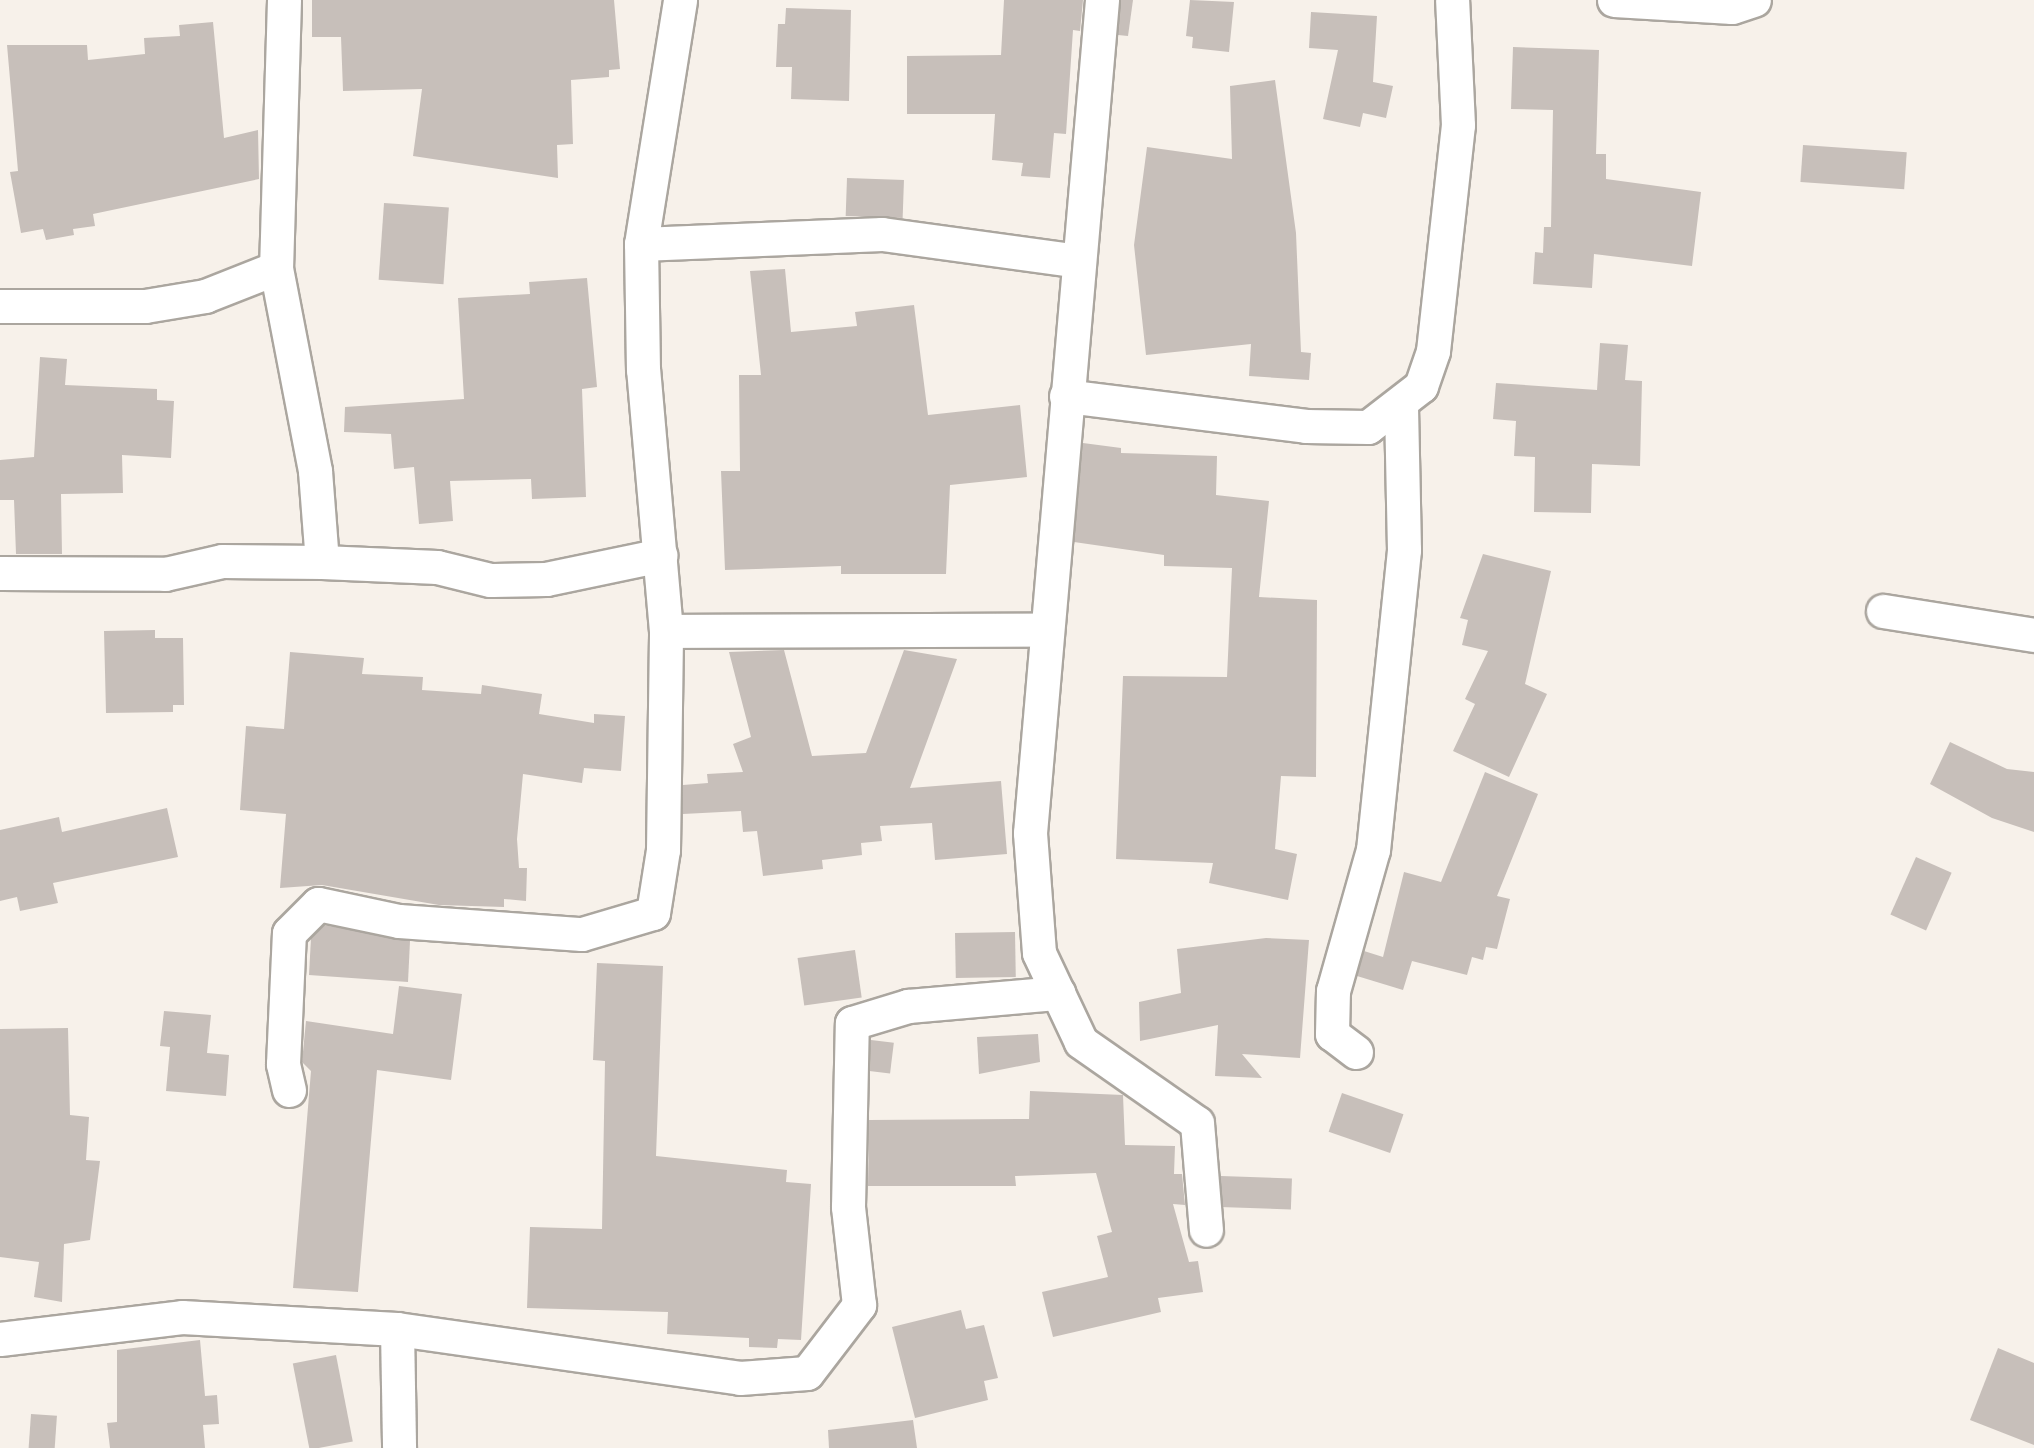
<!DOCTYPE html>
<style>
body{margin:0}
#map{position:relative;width:2034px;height:1448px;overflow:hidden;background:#f7f1ea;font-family:"PT Sans Narrow",sans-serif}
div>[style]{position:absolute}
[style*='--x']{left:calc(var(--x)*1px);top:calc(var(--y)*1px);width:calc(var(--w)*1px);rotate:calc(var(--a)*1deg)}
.building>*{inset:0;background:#c7bfba;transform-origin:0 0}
.roads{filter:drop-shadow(2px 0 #aba69f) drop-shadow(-2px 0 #aba69f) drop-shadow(0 2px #aba69f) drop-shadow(0 -2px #aba69f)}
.street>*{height:33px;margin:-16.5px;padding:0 16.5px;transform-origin:16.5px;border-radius:16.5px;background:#fff}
span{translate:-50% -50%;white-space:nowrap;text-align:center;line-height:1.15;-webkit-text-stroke:6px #fff;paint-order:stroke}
</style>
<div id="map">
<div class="building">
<div style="clip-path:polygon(312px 0,614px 0,620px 69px,609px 70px,609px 77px,571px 80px,573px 144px,557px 145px,558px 178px,413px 156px,422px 89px,343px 91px,341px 37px,312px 37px)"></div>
<div style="clip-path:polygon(1004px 0,1083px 0,1080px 31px,1073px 30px,1066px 134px,1054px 133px,1050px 178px,1021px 176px,1023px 163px,992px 160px,995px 114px,907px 114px,907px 56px,1001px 55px)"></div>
<div style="clip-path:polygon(1121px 0,1133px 0,1128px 36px,1118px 35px)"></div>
<div style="clip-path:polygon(1190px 0,1234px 2px,1229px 52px,1192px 48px,1193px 37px,1186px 36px)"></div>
<div style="clip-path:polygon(786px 8px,851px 10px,849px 101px,791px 99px,792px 67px,776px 67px,778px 24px,785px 24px)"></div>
<div style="clip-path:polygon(1311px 12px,1377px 16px,1373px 82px,1393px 86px,1386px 118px,1363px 113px,1360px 127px,1323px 119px,1338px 50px,1309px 48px)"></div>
<div style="clip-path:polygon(213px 22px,224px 138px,258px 130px,259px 179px,93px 214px,95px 226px,73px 229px,74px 235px,46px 240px,43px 229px,21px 233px,10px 172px,18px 171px,7px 45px,87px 45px,88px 60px,145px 54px,144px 38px,180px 36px,179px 25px)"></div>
<div style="clip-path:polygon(1513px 47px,1599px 50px,1596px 154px,1606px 154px,1606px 179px,1701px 192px,1692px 266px,1594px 254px,1592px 288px,1533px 284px,1535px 252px,1543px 253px,1544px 227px,1551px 227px,1553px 110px,1511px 109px)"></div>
<div style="clip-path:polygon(1275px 80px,1296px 233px,1301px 352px,1311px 353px,1309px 380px,1249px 376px,1251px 344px,1146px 355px,1134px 245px,1147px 147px,1232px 159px,1230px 86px)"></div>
<div style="left:1803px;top:145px;width:104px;height:37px;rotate:4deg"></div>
<div style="left:847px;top:178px;width:57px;height:38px;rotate:2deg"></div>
<div style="left:384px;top:203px;width:65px;height:77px;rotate:4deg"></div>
<div style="clip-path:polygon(785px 269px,791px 332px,857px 326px,855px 312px,914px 305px,928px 415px,1020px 405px,1027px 477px,950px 485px,946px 574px,841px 574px,841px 566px,725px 570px,721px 471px,740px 471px,739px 375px,761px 375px,750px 271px)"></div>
<div style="clip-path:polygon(587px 278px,597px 387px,582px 389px,586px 497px,532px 499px,531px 479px,450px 481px,453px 521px,419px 524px,414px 467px,394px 469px,391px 434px,344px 432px,345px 407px,464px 399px,458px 298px,530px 294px,529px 282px)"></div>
<div style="clip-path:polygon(1600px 343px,1628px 345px,1625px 380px,1642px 381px,1640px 466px,1592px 464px,1591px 513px,1534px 512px,1535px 457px,1514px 456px,1516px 421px,1493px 419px,1496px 383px,1597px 390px)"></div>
<div style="clip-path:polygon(40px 357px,67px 359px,65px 385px,157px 389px,157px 400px,174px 401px,171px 458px,122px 455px,123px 493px,61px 494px,62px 554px,16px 554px,14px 500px,0 500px,0 460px,34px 457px)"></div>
<div style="clip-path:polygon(1083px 443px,1121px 448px,1121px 453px,1217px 456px,1216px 495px,1269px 501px,1259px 597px,1317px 600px,1316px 777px,1281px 776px,1275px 849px,1297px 854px,1288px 900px,1209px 883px,1213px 863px,1116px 859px,1123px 676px,1227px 677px,1232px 568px,1164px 566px,1164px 555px,1074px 542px)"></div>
<div style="clip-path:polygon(1483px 554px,1551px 571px,1525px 684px,1547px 694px,1509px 777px,1453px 751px,1475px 704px,1465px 699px,1488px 651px,1462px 645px,1468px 620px,1460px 618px)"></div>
<div style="clip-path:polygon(155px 630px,155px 638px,183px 638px,184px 705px,173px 705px,173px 712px,106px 713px,104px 631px)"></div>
<div style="clip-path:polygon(784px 650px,812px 756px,866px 753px,904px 650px,957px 659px,910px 788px,1001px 781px,1007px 854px,935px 860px,932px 823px,880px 826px,882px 841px,861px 843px,862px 855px,822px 860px,823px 869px,763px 876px,757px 831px,743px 832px,741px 811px,683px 814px,683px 785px,708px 783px,707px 774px,743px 772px,733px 744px,751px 737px,729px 652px)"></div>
<div style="clip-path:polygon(290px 652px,364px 658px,362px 674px,423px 677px,422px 690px,481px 694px,482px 685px,542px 694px,539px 714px,594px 723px,594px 714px,625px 716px,621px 771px,584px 768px,582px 783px,523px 774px,517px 839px,519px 868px,527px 868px,526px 901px,504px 899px,504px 907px,439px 905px,322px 885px,280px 888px,286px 814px,240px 810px,246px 726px,284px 729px)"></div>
<div style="clip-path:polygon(1950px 742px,2007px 769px,2034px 772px,2034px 832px,1992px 818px,1930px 784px)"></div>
<div style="clip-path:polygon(1485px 772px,1538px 794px,1497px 896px,1510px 899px,1497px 949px,1486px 947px,1483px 960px,1472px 957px,1467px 975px,1412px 961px,1403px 990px,1357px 976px,1364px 951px,1383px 957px,1404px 872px,1441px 882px)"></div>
<div style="clip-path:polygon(167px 808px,178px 857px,53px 883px,58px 903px,20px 911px,17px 897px,0 901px,0 830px,59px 817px,62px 832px)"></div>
<div style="left:1916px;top:857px;width:39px;height:63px;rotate:24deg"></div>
<div style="clip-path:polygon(324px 925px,410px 941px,408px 982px,309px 975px,311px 938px)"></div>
<div style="left:1015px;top:932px;width:45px;height:60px;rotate:89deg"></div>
<div style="clip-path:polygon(1266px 938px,1309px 940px,1300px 1058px,1242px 1054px,1262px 1078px,1215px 1076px,1218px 1025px,1140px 1041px,1139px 1002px,1181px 993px,1177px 949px)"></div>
<div style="left:855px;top:950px;width:48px;height:58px;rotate:82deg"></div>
<div style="clip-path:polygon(597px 963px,663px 966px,656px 1156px,787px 1170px,786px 1182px,811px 1184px,801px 1340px,778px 1339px,777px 1348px,749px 1347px,749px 1338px,667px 1334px,668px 1312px,527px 1308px,530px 1227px,602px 1229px,605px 1061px,593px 1060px)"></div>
<div style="clip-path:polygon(399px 986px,462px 994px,451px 1080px,377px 1070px,358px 1292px,293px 1288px,311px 1071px,302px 1062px,306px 1021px,393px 1034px)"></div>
<div style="clip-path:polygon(164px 1011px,211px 1015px,207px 1053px,229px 1055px,226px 1096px,166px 1091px,170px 1047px,160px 1046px)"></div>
<div style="clip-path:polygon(68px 1028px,70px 1115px,89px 1117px,86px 1160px,100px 1161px,90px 1240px,64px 1244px,62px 1302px,34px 1297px,39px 1262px,0 1257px,0 1029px)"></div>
<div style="clip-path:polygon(1038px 1034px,1040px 1062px,979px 1074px,977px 1037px)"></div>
<div style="left:871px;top:1040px;width:23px;height:31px;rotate:7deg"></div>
<div style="clip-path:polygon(1030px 1091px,1123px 1095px,1125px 1145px,1175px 1146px,1174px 1174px,1182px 1174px,1185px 1205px,1173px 1204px,1189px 1262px,1198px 1261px,1203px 1292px,1158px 1298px,1161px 1312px,1053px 1337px,1042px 1292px,1108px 1277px,1097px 1236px,1112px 1232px,1096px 1173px,1015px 1176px,1016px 1186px,868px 1186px,869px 1120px,1029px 1119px)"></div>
<div style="left:1342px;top:1093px;width:65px;height:41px;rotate:19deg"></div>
<div style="left:1221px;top:1176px;width:71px;height:31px;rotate:2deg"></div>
<div style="clip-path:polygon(961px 1310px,966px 1329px,984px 1325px,998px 1378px,984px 1381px,988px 1400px,915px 1418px,892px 1327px)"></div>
<div style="clip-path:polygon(200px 1340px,205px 1396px,217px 1395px,219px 1424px,203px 1425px,205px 1448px,110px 1448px,107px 1423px,117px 1422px,117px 1350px)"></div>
<div style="clip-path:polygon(1998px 1348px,2034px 1363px,2034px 1445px,1970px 1420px)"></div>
<div style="left:336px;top:1355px;width:88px;height:44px;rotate:79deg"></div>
<div style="left:31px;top:1414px;width:26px;height:34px;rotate:4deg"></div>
<div style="clip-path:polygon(913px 1420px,917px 1448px,829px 1448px,828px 1430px)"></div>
</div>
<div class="roads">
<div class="street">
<div style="--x:284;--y:0;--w:268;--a:91.7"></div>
<div style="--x:276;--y:268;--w:207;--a:79.1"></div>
<div style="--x:315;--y:471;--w:91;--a:85.6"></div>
<div style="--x:1102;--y:0;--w:836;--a:94.94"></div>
<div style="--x:1030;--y:833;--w:120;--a:85.7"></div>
<div style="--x:1039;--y:953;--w:98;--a:64.7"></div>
<div style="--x:1081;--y:1042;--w:141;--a:34.9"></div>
<div style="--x:1197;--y:1123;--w:107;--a:85.2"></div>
<div style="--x:1614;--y:0;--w:118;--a:3.4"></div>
<div style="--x:1732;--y:7;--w:23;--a:-18"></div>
<div style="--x:641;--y:244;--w:241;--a:-2.4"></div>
<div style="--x:882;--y:234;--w:199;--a:7.8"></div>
<div style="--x:0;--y:306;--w:145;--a:0"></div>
<div style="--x:145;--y:306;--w:61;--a:-9.5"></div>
<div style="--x:205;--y:296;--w:76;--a:-21.5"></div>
<div style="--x:1066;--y:396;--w:242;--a:7.1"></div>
<div style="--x:1306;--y:426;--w:62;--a:0.9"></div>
<div style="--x:1368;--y:427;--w:67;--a:-37.7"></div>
<div style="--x:1421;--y:386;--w:37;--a:-71"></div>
<div style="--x:1433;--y:351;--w:227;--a:-83.7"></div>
<div style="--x:1458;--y:125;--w:125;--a:-92.7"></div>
<div style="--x:0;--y:573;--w:165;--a:0.3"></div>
<div style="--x:165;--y:574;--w:58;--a:-12.8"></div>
<div style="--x:222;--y:561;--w:100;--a:0.6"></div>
<div style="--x:322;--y:562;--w:115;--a:2.5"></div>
<div style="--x:437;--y:567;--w:55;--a:13.8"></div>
<div style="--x:490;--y:580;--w:56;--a:-1"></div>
<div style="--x:546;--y:579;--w:117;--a:-11.8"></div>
<div style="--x:1883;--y:611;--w:153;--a:9"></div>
<div style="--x:666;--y:631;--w:381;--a:-0.2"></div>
<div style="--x:1356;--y:1052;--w:30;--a:-143"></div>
<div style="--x:1332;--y:1034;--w:43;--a:-88.7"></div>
<div style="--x:1333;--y:991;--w:147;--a:-74.2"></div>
<div style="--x:1373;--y:850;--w:302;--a:-84.1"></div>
<div style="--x:1404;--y:550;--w:143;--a:-91.2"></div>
<div style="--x:289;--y:1090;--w:27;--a:-103"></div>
<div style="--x:283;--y:1064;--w:131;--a:-87.4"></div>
<div style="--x:289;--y:933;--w:41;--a:-45"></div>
<div style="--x:318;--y:904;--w:83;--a:11.9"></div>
<div style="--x:399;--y:921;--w:183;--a:4.1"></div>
<div style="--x:582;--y:934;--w:74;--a:-16.5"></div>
<div style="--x:653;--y:913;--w:64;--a:-81"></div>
<div style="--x:663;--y:850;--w:219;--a:-89.2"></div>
<div style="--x:666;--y:631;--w:262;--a:-95"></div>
<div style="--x:643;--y:370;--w:126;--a:-90.9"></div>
<div style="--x:641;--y:244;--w:247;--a:-80.9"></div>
<div style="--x:397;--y:1329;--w:119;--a:89"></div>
<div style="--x:0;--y:1339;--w:183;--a:-6.9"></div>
<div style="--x:182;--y:1317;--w:215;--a:3.2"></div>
<div style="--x:397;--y:1329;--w:346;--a:8.1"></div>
<div style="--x:740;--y:1378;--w:67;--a:-4.3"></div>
<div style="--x:807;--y:1373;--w:86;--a:-52.6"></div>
<div style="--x:859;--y:1305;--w:99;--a:-96.4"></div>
<div style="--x:848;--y:1207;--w:184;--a:-88.8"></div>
<div style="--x:852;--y:1023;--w:59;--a:-16.9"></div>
<div style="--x:908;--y:1006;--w:151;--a:-5"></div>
</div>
</div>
</div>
